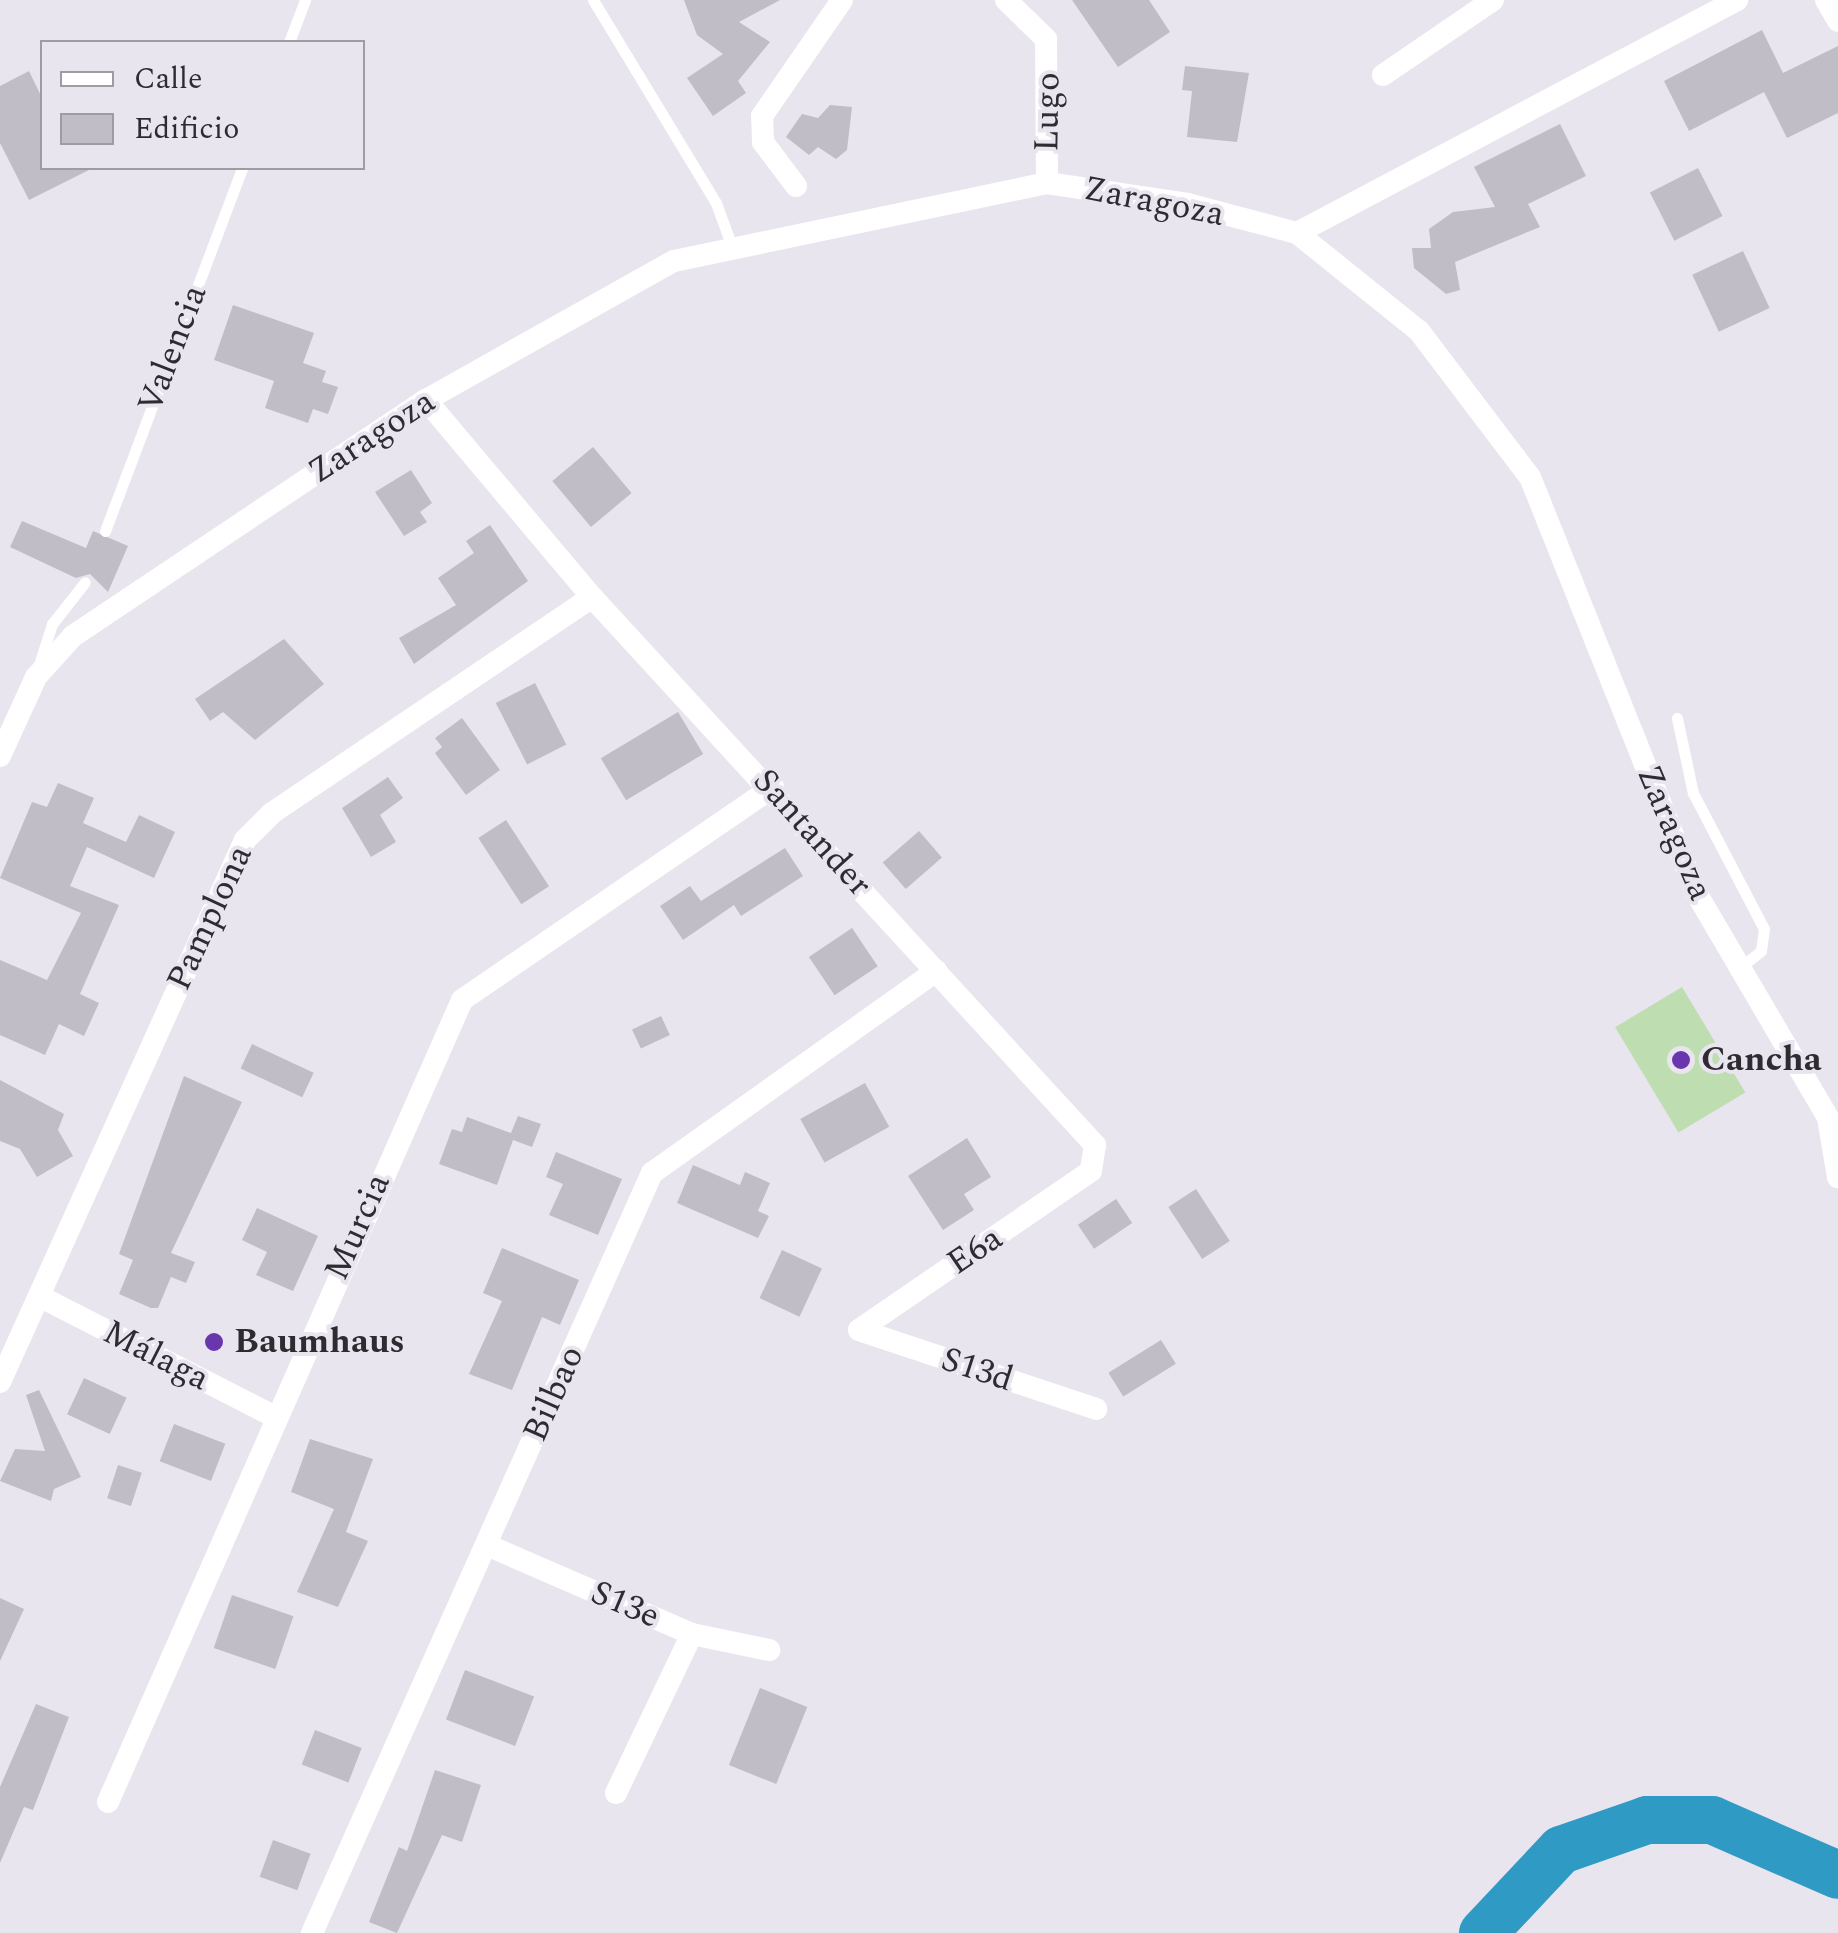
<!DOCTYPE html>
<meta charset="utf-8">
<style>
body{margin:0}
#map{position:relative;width:1838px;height:1933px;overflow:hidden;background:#e9e5ef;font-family:Spectral,serif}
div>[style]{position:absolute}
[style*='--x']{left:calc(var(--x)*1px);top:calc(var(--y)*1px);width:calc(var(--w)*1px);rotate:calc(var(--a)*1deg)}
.green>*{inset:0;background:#bedeb2;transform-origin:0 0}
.river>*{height:48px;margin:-24px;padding:0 24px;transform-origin:24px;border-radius:24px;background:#2f9bc5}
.building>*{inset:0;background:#c0bdc6;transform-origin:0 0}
.service>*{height:11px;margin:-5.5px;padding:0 5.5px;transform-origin:5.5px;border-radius:5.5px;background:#fff}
.minor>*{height:22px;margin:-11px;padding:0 11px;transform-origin:11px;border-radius:11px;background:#fff}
.dots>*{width:28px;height:28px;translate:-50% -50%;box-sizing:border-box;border:5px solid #e9e5ef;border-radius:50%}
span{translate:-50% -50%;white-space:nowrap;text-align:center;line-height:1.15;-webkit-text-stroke:8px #e9e5ef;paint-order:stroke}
.street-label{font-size:35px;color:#2e2c30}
.poi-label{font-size:35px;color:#2e2c30;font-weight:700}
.left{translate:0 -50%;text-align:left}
.legend{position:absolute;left:40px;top:40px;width:325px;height:130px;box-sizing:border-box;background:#e9e5ef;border:2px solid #9e9ba3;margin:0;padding:12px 18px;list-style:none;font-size:30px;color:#2e2c30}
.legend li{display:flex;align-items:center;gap:20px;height:50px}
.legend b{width:50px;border:2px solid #9e9ba3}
</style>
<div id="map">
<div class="green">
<div style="left:1682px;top:987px;width:123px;height:78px;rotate:59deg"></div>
</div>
<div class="river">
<div style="--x:1483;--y:1933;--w:114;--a:-46.8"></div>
<div style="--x:1561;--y:1850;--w:91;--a:-19.2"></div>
<div style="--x:1647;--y:1820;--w:65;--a:0"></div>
<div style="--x:1712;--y:1820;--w:137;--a:23.6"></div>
</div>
<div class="building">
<div style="clip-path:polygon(684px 0,780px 0,739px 22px,770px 42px,738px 81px,746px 93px,713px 116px,687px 78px,723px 54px,697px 35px)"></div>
<div style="clip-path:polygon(1072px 0,1149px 0,1170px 32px,1118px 67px)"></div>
<div style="clip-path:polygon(1762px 30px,1783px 73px,1838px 46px,1838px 113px,1787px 138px,1764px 92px,1689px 131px,1664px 81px)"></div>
<div style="clip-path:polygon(1185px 66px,1249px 73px,1237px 142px,1187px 137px,1192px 91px,1182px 90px)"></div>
<div style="clip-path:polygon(29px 71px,42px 98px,42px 168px,93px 168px,29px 200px,0 143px,0 86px)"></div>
<div style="clip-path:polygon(830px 105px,852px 107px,847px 150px,836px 159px,818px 147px,809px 155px,786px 137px,802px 114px,818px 118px)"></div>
<div style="clip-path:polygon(1560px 124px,1586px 176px,1528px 204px,1540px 227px,1455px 262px,1460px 290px,1446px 294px,1414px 268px,1412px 248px,1431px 248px,1429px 229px,1453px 212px,1495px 207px,1474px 167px)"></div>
<div style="left:1698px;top:168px;width:54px;height:54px;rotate:63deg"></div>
<div style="left:1743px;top:251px;width:63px;height:56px;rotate:65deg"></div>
<div style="clip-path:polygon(233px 305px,314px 333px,303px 363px,326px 371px,322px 382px,338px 387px,328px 414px,313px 409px,308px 423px,265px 408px,274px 381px,214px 360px)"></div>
<div style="left:593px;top:447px;width:60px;height:53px;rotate:50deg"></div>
<div style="clip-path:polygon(411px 470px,432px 503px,420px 512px,427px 522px,404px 536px,375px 492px)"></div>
<div style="clip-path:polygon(22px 521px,86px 548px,93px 531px,128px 546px,108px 592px,90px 574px,76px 578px,10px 547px)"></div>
<div style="clip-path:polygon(490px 525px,528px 581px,414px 664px,399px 638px,456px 605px,438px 578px,474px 553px,466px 541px)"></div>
<div style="clip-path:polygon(284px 639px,324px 684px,255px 740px,223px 712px,210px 721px,195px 699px)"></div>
<div style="left:535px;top:683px;width:69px;height:44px;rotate:63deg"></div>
<div style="left:678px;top:712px;width:49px;height:90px;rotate:59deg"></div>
<div style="clip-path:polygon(462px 718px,500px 770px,466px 795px,435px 753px,442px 747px,435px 738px)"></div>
<div style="clip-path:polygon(388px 777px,403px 798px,380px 815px,396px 842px,371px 857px,342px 808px)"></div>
<div style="clip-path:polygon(58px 783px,94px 798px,83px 823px,126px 842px,139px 815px,175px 832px,154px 878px,87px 847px,70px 886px,119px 905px,80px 994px,99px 1003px,84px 1036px,59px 1024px,45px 1055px,0 1035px,0 960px,47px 980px,81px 913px,0 878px,32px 802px,47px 807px)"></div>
<div style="left:506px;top:820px;width:79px;height:33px;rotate:57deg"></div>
<div style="left:919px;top:831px;width:35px;height:48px;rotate:49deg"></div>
<div style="clip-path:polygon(785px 848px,803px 876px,741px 916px,734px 905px,683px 940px,660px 906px,690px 886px,701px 901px)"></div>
<div style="left:852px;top:928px;width:46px;height:52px;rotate:56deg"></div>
<div style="left:661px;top:1016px;width:21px;height:32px;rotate:65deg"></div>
<div style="left:252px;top:1044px;width:68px;height:27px;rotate:25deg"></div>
<div style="clip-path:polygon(184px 1076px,242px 1102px,171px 1253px,195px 1262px,186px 1283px,171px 1277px,158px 1308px,151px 1308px,119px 1294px,133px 1260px,119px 1254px)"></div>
<div style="clip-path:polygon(0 1080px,64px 1114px,58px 1130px,73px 1156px,37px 1177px,20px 1149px,0 1141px)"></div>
<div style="left:865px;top:1083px;width:50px;height:74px;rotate:61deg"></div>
<div style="clip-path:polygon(518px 1116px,541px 1124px,532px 1147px,513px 1140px,497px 1185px,439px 1164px,452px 1129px,462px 1132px,467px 1117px,511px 1133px)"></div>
<div style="clip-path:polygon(967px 1138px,991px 1177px,964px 1194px,974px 1210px,943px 1230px,908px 1176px)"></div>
<div style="clip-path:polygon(556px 1152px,622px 1179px,598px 1235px,549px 1215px,563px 1184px,546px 1177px)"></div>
<div style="clip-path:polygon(693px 1165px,740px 1185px,745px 1172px,770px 1183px,758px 1211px,769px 1216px,758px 1238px,677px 1203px)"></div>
<div style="left:1196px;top:1189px;width:62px;height:33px;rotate:57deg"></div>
<div style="left:1116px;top:1199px;width:29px;height:46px;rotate:56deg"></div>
<div style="clip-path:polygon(257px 1208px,318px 1236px,293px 1291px,256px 1275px,267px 1252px,242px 1240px)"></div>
<div style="clip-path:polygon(502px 1248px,579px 1280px,560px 1325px,542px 1317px,512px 1390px,469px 1374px,502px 1301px,483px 1293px)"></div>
<div style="left:782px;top:1250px;width:44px;height:53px;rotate:25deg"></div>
<div style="left:1161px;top:1340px;width:28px;height:62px;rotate:58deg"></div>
<div style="left:84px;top:1378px;width:47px;height:40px;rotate:25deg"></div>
<div style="clip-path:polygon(39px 1390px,81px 1477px,54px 1489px,51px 1501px,0 1481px,15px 1449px,45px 1451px,26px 1395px)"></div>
<div style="left:174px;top:1424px;width:55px;height:40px;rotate:21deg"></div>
<div style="clip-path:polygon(310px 1439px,373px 1459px,346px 1532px,368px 1541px,338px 1607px,297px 1592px,334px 1509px,291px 1492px)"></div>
<div style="left:118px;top:1465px;width:25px;height:35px;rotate:18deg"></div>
<div style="left:232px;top:1595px;width:65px;height:56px;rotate:19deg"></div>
<div style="clip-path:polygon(0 1598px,24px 1609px,0 1661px)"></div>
<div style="left:465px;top:1670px;width:74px;height:53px;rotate:21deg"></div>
<div style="left:760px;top:1688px;width:51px;height:83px;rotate:22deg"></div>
<div style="clip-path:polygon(36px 1704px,69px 1717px,33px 1810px,24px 1807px,0 1863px,0 1787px)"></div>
<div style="left:315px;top:1730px;width:50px;height:37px;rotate:21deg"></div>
<div style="clip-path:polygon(435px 1770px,481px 1785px,462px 1842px,442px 1835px,397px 1933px,369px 1922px,399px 1847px,407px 1851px)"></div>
<div style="left:273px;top:1840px;width:40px;height:39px;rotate:20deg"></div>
</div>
<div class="service">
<div style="--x:593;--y:0;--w:237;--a:58.8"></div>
<div style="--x:716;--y:203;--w:44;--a:69.9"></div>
<div style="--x:289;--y:42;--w:45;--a:-69.1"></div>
<div style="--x:105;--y:531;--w:388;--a:-69.3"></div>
<div style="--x:38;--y:668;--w:46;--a:-72.3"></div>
<div style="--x:52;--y:624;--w:53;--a:-51.8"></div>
<div style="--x:1677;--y:718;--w:77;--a:78"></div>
<div style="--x:1693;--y:793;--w:153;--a:62.4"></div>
<div style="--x:1764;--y:929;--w:22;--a:98"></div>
<div style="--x:1761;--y:951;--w:28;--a:142"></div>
</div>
<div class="minor">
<div style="--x:1006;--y:0;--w:56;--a:44.3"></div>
<div style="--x:1046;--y:39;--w:144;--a:89.6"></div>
<div style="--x:1826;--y:0;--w:24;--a:60"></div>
<div style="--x:1383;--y:75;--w:133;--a:-34.3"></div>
<div style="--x:796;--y:186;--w:55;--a:-126.9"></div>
<div style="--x:763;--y:142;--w:26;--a:-92"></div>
<div style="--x:762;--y:116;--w:141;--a:-55.4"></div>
<div style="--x:1297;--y:233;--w:498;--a:-27.9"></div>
<div style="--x:426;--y:400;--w:258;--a:49.9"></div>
<div style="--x:592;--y:597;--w:744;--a:47.45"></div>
<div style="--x:1095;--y:1145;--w:26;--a:99"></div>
<div style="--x:1091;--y:1171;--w:281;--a:145.6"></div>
<div style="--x:0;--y:756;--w:87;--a:-65.5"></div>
<div style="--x:36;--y:677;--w:55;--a:-47.9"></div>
<div style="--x:73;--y:636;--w:425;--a:-33.8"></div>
<div style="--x:426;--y:400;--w:284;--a:-29.3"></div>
<div style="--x:674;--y:261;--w:381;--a:-11.8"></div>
<div style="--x:1047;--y:183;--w:142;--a:8.5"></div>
<div style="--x:1187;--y:204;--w:114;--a:14.8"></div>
<div style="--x:1297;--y:233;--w:156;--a:38.8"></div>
<div style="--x:1419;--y:331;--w:183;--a:52.8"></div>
<div style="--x:1530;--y:477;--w:451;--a:68.2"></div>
<div style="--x:1698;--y:896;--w:257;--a:59.6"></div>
<div style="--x:1828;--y:1118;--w:60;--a:80.4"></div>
<div style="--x:39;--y:1296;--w:264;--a:27.1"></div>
<div style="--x:859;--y:1330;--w:250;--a:18.4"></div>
<div style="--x:0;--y:1382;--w:595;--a:-65.68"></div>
<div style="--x:245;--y:840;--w:38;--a:-45"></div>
<div style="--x:272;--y:813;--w:386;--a:-34"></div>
<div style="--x:487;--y:1545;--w:223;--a:23.5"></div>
<div style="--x:692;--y:1634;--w:79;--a:11.7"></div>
<div style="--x:616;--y:1793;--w:176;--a:-64.5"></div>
<div style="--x:108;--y:1802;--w:877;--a:-66.18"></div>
<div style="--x:462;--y:1000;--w:377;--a:-34.4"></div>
<div style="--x:312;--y:1933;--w:833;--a:-65.9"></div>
<div style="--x:652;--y:1173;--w:349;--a:-35.4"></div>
</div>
<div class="dots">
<div style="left:1681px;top:1060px;background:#6936ad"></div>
<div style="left:214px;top:1342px;background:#6936ad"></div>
</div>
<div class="street-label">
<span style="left:1048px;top:112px;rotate:-89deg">Lugo</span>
<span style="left:1154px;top:202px;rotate:11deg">Zaragoza</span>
<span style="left:173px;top:349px;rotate:-69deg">Valencia</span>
<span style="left:372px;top:437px;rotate:-33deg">Zaragoza</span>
<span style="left:812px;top:833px;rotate:48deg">Santander</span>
<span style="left:1674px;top:833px;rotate:67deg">Zaragoza</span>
<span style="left:210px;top:918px;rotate:-65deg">Pamplona</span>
<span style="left:358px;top:1227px;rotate:-66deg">Murcia</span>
<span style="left:975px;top:1251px;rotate:-34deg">E6a</span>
<span style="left:156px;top:1356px;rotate:27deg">Málaga</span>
<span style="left:977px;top:1370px;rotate:18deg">S13d</span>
<span style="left:554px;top:1394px;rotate:-66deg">Bilbao</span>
<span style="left:625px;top:1605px;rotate:23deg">S13e</span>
</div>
<div class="poi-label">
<span class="left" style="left:1701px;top:1060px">Cancha</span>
<span class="left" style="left:234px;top:1342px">Baumhaus</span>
</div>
<ul class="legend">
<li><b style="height:12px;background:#fff"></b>Calle</li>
<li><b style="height:28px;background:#c0bdc6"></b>Edificio</li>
</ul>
</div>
